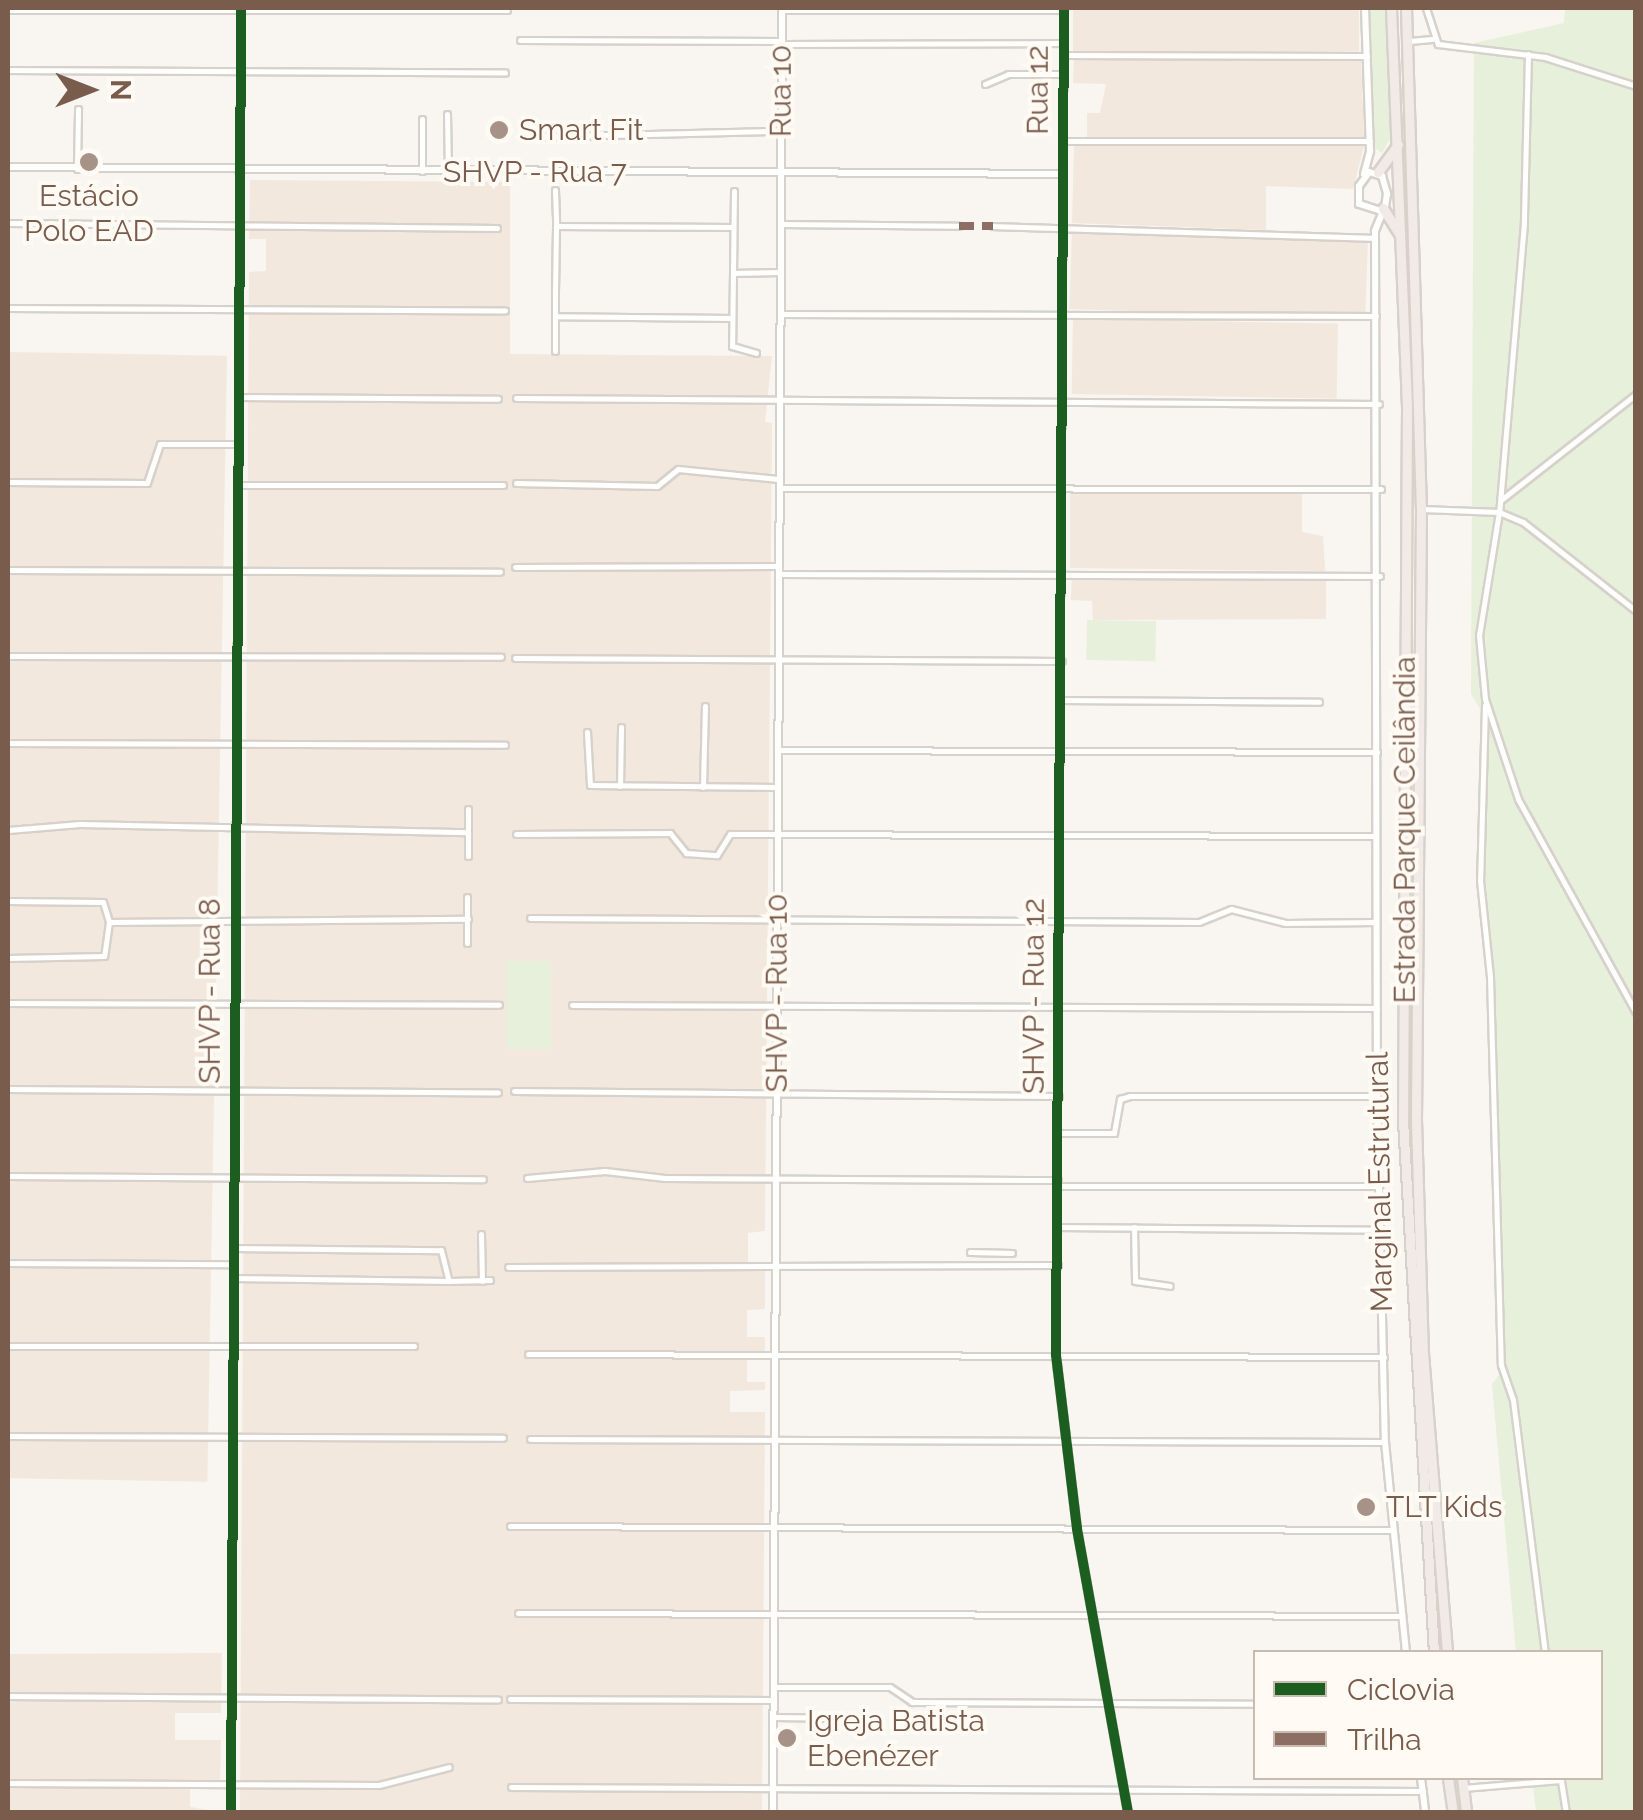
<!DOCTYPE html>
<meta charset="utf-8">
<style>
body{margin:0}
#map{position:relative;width:1643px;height:1820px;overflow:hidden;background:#f9f5f0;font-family:Raleway,sans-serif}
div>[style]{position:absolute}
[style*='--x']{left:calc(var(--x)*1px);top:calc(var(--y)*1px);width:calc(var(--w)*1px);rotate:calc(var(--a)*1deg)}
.residential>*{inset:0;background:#f2e8de;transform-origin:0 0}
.green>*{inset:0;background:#e7f0db;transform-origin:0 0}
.roads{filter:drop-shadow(2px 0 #d7d1cb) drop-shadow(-2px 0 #d7d1cb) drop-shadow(0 2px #d7d1cb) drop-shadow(0 -2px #d7d1cb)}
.minor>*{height:5px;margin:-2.5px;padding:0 2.5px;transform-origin:2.5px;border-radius:2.5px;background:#fefefd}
.tertiary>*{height:6px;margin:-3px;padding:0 3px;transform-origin:3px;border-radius:3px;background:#fefefd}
.motorway>*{height:9px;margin:-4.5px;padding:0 4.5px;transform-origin:4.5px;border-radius:4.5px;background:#f2eae7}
.quiet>*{height:8px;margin-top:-4px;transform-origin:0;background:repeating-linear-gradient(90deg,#8d6e63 0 15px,transparent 0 23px)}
.cycleway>*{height:10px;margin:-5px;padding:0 5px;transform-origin:5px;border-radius:5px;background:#1b5e20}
.dots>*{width:28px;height:28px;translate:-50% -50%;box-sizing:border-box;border:5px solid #fffaf3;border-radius:50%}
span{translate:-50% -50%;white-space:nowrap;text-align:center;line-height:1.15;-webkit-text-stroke:8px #fffaf3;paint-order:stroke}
.street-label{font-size:30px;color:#7a5c4d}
.poi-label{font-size:30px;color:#7a5c4d}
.left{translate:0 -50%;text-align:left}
.frame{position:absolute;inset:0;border:10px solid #7a5c4d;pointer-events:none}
.legend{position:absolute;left:1253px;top:1650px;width:350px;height:130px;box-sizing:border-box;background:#fffaf3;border:2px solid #cabbb1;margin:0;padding:12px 18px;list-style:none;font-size:30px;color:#7a5c4d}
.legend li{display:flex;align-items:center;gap:20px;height:50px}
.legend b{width:50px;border:2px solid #cabbb1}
.north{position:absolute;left:40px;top:40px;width:100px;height:100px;-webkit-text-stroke:8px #fffaf3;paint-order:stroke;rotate:90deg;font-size:28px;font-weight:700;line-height:40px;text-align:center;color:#7a5c4d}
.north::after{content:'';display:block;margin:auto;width:35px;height:45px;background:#7a5c4d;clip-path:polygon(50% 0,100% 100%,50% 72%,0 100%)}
</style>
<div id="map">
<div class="residential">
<div style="left:1073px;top:8px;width:286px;height:43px"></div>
<div style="clip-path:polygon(1074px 58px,1361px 60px,1364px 137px,1087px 137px,1087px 113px,1100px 113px,1106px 84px,1073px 83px)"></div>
<div style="clip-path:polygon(1074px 146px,1364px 146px,1353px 189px,1266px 186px,1266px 230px,1072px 223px)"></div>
<div style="clip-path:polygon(250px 180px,510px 182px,510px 354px,772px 356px,765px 422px,772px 423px,765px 1231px,748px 1233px,748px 1263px,765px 1263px,765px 1309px,747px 1310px,747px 1337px,765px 1337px,765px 1359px,747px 1359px,747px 1382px,765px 1382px,765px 1390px,730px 1391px,730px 1412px,765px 1412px,762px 1812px,240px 1812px,249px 272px,266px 271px,266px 239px,249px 239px)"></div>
<div style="left:1072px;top:232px;width:296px;height:77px;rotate:2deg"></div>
<div style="left:1073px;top:319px;width:265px;height:75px;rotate:1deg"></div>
<div style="left:8px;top:352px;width:219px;height:1126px;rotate:1deg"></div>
<div style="clip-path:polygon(1070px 493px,1302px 494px,1302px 532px,1323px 536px,1325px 571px,1070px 568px)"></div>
<div style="clip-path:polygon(1072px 574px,1326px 580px,1326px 619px,1093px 620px,1092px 601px,1071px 600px)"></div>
<div style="clip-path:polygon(222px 1653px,221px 1713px,175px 1713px,175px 1740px,221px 1740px,220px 1788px,190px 1789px,190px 1807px,220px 1812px,8px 1812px,8px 1654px)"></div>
</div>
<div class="green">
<div style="clip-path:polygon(1368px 8px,1387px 8px,1392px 135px,1382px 153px,1373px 147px)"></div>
<div style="clip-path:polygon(1565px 8px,1635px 8px,1635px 1812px,1536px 1812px,1532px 1778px,1600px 1778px,1600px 1652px,1516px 1652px,1492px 1384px,1506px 1366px,1495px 980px,1485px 905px,1487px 720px,1471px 694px,1474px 43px,1564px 23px)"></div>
<div style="left:1087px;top:620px;width:69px;height:40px;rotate:1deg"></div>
<div style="left:506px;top:961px;width:45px;height:88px"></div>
</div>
<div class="roads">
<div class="minor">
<div style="--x:1426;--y:8;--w:38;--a:72"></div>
<div style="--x:1438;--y:44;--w:108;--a:6.9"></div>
<div style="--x:1545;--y:57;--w:96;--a:17.7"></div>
<div style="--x:8;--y:10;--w:499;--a:0"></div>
<div style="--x:782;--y:10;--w:282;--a:0"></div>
<div style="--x:520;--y:40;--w:262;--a:0.2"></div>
<div style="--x:1409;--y:41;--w:23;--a:-5"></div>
<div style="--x:782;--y:44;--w:282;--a:-0.2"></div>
<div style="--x:1528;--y:54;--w:169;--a:91.4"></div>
<div style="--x:1524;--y:223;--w:290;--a:94.9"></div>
<div style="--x:1499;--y:512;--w:125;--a:99.2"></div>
<div style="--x:1479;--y:635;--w:64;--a:84.6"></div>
<div style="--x:1485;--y:699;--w:105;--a:71.7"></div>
<div style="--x:1518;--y:799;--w:244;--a:61.1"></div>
<div style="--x:1063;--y:55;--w:304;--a:0.2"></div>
<div style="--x:8;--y:70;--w:497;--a:0.3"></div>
<div style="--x:985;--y:84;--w:25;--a:-23"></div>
<div style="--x:1008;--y:74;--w:56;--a:0"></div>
<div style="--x:447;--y:114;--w:57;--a:89"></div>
<div style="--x:422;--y:119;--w:52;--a:90"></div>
<div style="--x:527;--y:137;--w:254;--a:-1.4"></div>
<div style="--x:1064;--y:141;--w:306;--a:0"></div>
<div style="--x:77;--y:169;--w:60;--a:-89"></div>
<div style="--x:555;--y:190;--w:36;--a:88"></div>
<div style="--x:734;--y:191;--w:155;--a:90.7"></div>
<div style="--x:732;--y:346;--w:25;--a:16"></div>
<div style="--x:8;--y:223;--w:489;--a:0.6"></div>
<div style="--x:780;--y:224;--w:179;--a:0.6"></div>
<div style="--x:993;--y:226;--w:382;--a:1.8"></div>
<div style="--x:733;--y:273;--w:47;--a:-1.2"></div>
<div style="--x:8;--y:308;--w:497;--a:0.3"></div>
<div style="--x:780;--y:314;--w:596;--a:0.19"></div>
<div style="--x:732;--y:318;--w:177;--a:-179.4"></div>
<div style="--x:555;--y:316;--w:24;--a:-90"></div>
<div style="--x:555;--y:292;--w:66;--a:-89.1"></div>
<div style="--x:556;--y:226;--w:177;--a:0.3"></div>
<div style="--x:555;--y:351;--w:35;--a:-90"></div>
<div style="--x:238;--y:397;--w:260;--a:0.4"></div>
<div style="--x:516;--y:398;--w:863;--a:0.4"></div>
<div style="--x:8;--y:482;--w:139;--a:0.4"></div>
<div style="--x:147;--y:483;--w:41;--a:-71.6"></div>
<div style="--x:160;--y:444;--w:78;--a:0"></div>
<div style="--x:516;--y:483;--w:141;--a:1.2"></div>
<div style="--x:657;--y:486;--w:27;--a:-39"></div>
<div style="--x:678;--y:469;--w:101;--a:5.7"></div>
<div style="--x:238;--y:485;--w:265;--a:0"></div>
<div style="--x:779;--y:488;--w:602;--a:0.1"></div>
<div style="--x:1501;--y:500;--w:172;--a:-38.1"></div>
<div style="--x:1422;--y:509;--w:77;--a:2.2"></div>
<div style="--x:1499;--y:512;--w:26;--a:23"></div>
<div style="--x:1523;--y:522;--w:144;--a:38.2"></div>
<div style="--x:515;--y:567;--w:263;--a:-0.2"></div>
<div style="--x:8;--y:570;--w:492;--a:0.2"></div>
<div style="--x:778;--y:574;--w:602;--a:0.19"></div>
<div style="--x:8;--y:656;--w:493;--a:0.1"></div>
<div style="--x:515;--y:658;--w:547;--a:0.31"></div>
<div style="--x:1061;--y:700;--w:258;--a:0.4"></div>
<div style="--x:1485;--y:705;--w:175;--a:91.6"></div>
<div style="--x:1480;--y:880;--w:98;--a:84.1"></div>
<div style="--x:1490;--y:977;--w:388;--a:88.4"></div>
<div style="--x:1501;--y:1365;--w:37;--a:71"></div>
<div style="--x:1513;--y:1400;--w:254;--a:82.8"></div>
<div style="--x:587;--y:732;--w:53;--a:86.8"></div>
<div style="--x:590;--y:785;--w:188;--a:0.6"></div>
<div style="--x:8;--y:743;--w:497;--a:0.2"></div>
<div style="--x:778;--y:750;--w:599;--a:0.19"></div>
<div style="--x:620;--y:786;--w:59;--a:-89"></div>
<div style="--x:703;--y:787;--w:81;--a:-88.6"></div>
<div style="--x:468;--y:809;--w:47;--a:90"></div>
<div style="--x:8;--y:830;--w:72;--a:-4.8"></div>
<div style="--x:80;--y:824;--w:388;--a:1.2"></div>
<div style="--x:516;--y:834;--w:154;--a:-0.4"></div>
<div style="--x:670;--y:833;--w:26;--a:51"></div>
<div style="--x:686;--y:853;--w:31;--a:4"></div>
<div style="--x:717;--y:855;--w:25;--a:-58"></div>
<div style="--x:730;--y:834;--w:646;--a:0.18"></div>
<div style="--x:467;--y:897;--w:46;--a:90"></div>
<div style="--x:8;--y:901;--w:95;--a:0.6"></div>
<div style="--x:103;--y:902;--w:21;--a:73"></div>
<div style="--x:109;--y:922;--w:34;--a:98"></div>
<div style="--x:104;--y:956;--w:96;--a:178.8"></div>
<div style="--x:530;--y:918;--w:669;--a:0.34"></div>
<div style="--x:1199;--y:922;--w:35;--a:-22"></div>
<div style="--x:1231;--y:909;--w:56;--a:14.5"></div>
<div style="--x:1285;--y:923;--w:91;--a:-0.6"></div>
<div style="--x:109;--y:922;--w:359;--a:-0.5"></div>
<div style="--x:8;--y:1003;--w:491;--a:0.2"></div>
<div style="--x:572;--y:1005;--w:805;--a:0.21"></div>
<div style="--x:8;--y:1089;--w:490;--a:0.4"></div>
<div style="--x:514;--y:1091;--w:545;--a:0.53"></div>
<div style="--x:1058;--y:1133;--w:56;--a:0"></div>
<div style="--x:1114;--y:1133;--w:35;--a:-80"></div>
<div style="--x:1120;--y:1099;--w:10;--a:-17"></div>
<div style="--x:1130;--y:1096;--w:247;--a:0"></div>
<div style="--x:8;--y:1176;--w:475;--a:0.4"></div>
<div style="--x:527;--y:1178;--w:78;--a:-5.1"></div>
<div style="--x:605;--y:1171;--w:60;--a:6.7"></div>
<div style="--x:665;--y:1178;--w:393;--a:0.3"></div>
<div style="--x:1058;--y:1186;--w:320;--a:0"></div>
<div style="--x:1058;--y:1227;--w:322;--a:0.5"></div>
<div style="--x:1134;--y:1227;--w:54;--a:88.9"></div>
<div style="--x:1135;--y:1281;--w:35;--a:8"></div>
<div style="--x:481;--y:1234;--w:47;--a:88.8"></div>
<div style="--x:233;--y:1248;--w:208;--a:0.6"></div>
<div style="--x:441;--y:1250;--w:32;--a:76"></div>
<div style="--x:449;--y:1281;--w:216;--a:-179.2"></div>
<div style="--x:970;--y:1252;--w:42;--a:1.4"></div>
<div style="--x:8;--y:1263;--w:225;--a:0.3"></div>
<div style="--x:508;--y:1267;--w:550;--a:-0.21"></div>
<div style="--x:449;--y:1281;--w:41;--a:-1.4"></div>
<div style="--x:8;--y:1346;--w:406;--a:0"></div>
<div style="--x:528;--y:1354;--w:856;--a:0.2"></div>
<div style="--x:8;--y:1436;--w:495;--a:0.2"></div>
<div style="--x:530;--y:1439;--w:855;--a:0.2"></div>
<div style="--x:510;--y:1526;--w:882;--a:0.26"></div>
<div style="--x:518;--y:1613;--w:884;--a:0.19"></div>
<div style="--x:774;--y:1687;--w:116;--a:0"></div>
<div style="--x:890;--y:1687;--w:27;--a:34"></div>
<div style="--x:912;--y:1702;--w:344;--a:0.3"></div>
<div style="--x:8;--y:1696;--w:490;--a:0.4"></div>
<div style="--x:510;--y:1699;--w:264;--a:0.2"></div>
<div style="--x:774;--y:1717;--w:81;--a:0.7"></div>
<div style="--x:1561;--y:1781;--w:31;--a:81"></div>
<div style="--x:8;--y:1783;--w:371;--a:0.3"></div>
<div style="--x:379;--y:1785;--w:72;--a:-14.4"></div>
<div style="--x:511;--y:1787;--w:912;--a:0.25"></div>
<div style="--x:1463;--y:1788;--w:98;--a:-4.7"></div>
</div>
<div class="tertiary">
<div style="--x:1064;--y:8;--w:1347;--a:90.34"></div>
<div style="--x:1056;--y:1355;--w:175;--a:83.1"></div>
<div style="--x:1077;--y:1529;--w:288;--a:79.8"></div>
<div style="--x:8;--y:167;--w:1055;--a:0.38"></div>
<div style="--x:1364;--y:174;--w:24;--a:-75"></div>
<div style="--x:1370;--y:151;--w:143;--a:-92"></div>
<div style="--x:1381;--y:211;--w:23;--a:-162"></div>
<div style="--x:1359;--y:204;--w:18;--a:-90"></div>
<div style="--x:1359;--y:186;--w:17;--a:-54"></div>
<div style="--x:1369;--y:172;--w:14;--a:17"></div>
<div style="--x:1382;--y:176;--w:19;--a:74"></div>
<div style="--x:1387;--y:194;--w:12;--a:99"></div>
<div style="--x:1385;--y:206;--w:27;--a:112"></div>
<div style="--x:1375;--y:231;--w:865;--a:89.87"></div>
<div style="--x:1377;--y:1096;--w:346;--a:88.7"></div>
<div style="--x:1385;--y:1442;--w:211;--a:84.3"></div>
<div style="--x:1421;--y:1778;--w:34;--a:83"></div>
<div style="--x:231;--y:1812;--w:1804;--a:-89.68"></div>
<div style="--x:773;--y:1812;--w:1804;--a:-89.71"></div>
</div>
<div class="motorway">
<div style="--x:1391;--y:8;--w:401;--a:87.7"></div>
<div style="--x:1407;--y:409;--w:711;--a:90.32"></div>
<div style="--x:1403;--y:1120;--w:533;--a:86.67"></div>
<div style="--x:1406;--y:8;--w:501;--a:88.29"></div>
<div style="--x:1421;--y:509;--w:611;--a:90.47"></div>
<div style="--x:1416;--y:1120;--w:233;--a:88.3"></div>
<div style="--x:1423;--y:1353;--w:300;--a:85.4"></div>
<div style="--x:1378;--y:172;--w:34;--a:-54"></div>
<div style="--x:1383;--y:208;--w:32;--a:58"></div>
<div style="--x:1448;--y:1778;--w:34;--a:82"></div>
<div style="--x:1462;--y:1778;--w:34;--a:83"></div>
</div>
</div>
<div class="quiet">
<div style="--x:959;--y:226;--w:34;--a:0"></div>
</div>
<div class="cycleway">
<div style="--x:1064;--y:8;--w:1347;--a:90.34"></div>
<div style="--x:1056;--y:1355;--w:175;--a:83.1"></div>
<div style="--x:1077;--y:1529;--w:288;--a:79.8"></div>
<div style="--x:231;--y:1812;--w:1804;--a:-89.68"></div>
</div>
<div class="dots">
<div style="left:499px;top:130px;background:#a69286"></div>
<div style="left:89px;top:162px;background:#a69286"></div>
<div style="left:1366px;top:1507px;background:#a69286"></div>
<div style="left:787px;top:1738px;background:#a69286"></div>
</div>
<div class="street-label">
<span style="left:1038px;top:90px;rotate:-90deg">Rua 12</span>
<span style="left:781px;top:91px;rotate:-90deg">Rua 10</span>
<span style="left:535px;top:172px">SHVP - Rua 7</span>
<span style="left:1405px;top:830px;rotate:-90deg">Estrada Parque Ceilândia</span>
<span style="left:210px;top:991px;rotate:-90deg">SHVP - Rua 8</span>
<span style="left:777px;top:993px;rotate:-90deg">SHVP - Rua 10</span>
<span style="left:1034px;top:996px;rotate:-90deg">SHVP - Rua 12</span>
<span style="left:1380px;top:1182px;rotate:-91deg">Marginal Estrutural</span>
</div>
<div class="poi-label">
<span class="left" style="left:519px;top:130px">Smart Fit</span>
<span style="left:89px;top:213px">Estácio<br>Polo EAD</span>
<span class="left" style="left:1386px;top:1507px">TLT Kids</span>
<span class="left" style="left:807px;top:1738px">Igreja Batista<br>Ebenézer</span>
</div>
<div class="frame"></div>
<ul class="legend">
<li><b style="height:12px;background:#1b5e20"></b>Ciclovia</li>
<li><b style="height:12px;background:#8d6e63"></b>Trilha</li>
</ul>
<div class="north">N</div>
</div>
